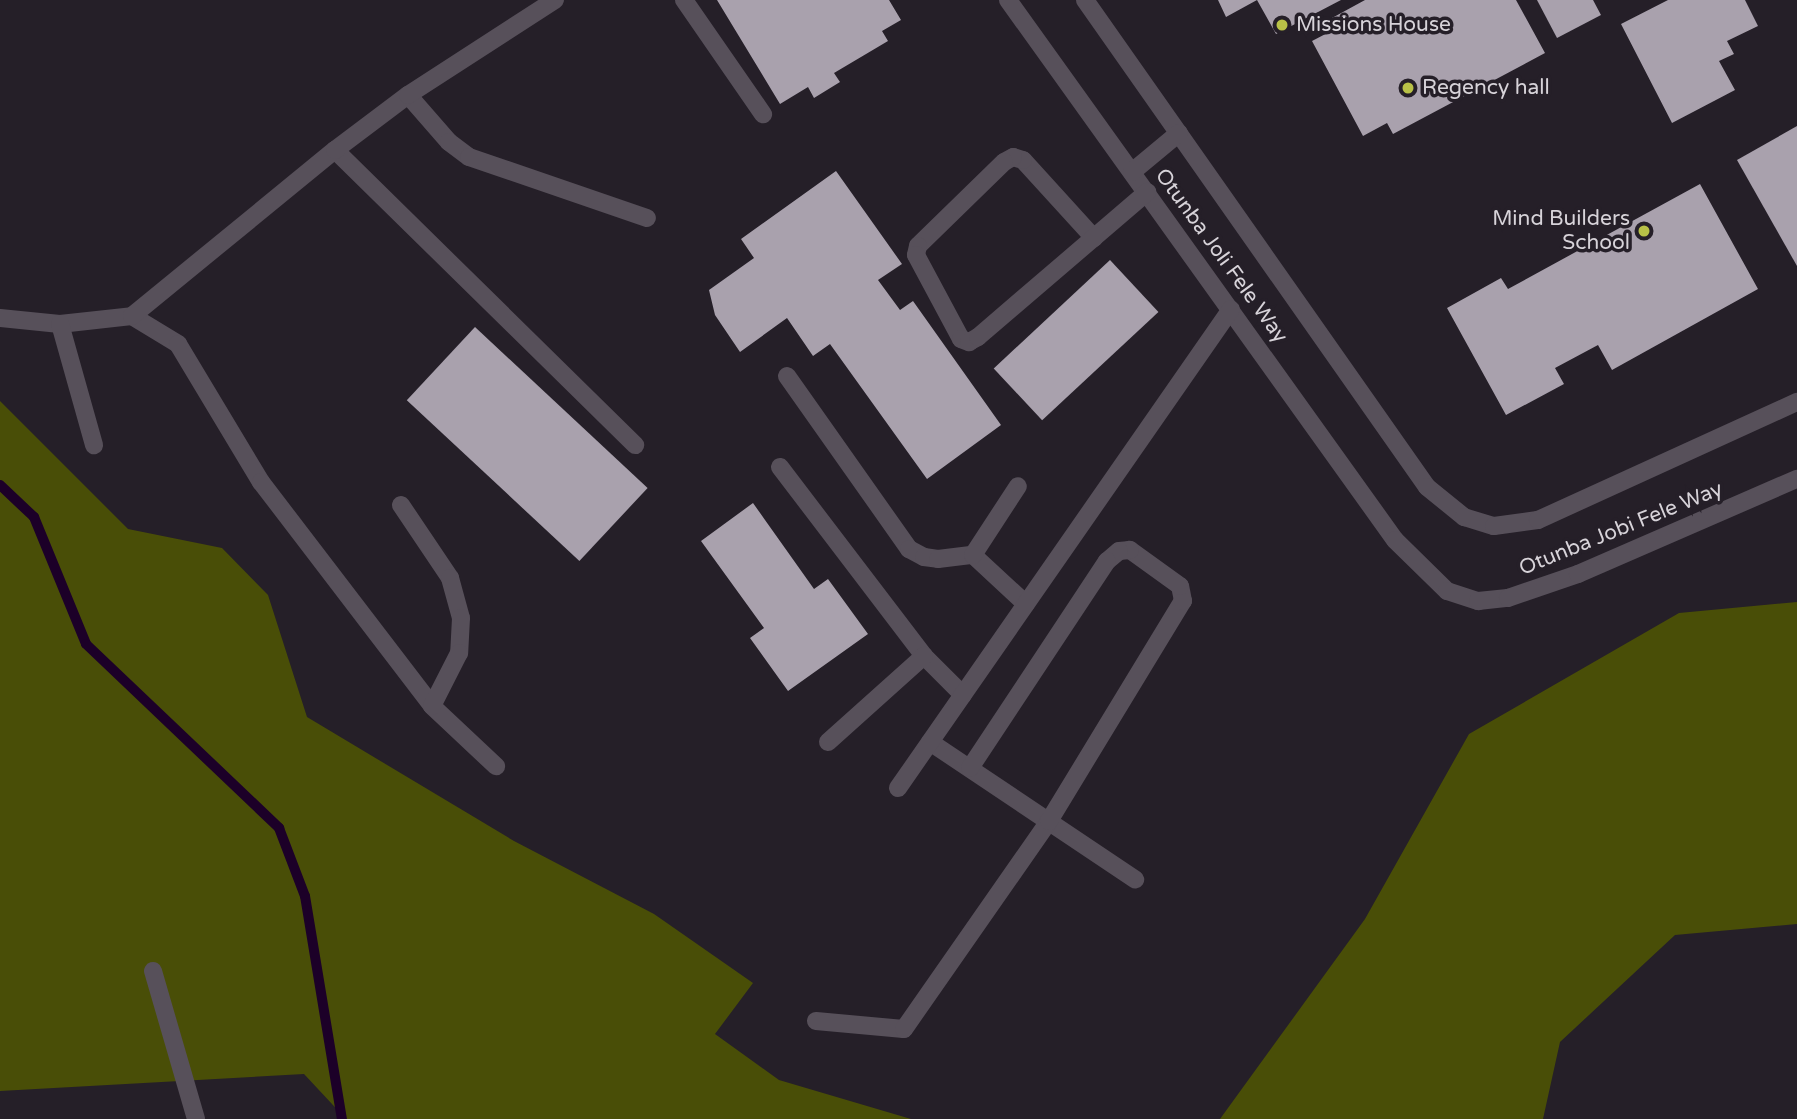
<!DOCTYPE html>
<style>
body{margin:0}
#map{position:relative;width:1797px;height:1119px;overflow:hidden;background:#251f28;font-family:"Varela Round",sans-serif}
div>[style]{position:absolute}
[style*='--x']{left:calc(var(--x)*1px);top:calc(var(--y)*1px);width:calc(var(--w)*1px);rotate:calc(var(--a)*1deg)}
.forest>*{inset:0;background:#494e07}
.stream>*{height:10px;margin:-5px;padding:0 5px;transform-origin:5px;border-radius:5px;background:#1c0028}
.building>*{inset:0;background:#a9a1ad;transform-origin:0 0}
.minor>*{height:18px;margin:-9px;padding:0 9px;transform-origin:9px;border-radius:9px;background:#57505a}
.dots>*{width:19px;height:19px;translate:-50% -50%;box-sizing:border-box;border:4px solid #251f28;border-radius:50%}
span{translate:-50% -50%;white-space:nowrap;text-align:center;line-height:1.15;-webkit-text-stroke:7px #251f28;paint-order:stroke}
.poi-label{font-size:21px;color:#d7d3d9}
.left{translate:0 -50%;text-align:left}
.right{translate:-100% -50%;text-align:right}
.street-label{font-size:21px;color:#d7d3d9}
</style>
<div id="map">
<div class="forest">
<div style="clip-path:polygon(0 401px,128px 529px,222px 548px,268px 595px,307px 717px,514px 841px,654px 914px,753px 983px,715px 1034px,779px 1080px,911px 1119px,346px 1119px,304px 1074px,0 1091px)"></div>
<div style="clip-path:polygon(1797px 602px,1797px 924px,1675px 935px,1560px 1042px,1543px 1119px,1220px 1119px,1365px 919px,1469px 734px,1679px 613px)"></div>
</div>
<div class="stream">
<div style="--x:0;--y:485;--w:47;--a:43.3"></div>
<div style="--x:34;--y:517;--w:137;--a:67.7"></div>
<div style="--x:86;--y:644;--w:267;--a:43.6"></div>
<div style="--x:279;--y:828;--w:73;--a:69.1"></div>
<div style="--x:305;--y:896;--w:226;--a:80.6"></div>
</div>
<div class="building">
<div style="clip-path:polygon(717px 0,889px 0,901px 20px,882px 31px,888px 41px,834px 73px,840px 82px,814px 98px,808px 87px,780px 104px)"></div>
<div style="clip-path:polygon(1218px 0,1341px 0,1276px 34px,1257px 0,1226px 17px)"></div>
<div style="clip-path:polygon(1365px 0,1516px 0,1545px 53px,1393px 134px,1387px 123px,1363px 136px,1312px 41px,1337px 28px,1332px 18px)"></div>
<div style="clip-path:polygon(1537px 0,1593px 0,1601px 15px,1557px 38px)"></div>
<div style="clip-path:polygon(1668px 0,1745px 0,1758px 26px,1727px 41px,1734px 54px,1719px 61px,1735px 90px,1672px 123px,1621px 24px)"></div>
<div style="clip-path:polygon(1797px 126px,1797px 266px,1737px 160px)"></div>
<div style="clip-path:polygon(836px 171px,902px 264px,878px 280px,900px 310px,913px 301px,1001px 425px,927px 479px,830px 344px,813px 356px,787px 318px,740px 352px,715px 315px,709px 290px,754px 258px,741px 239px)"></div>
<div style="clip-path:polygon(1700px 184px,1758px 289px,1612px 370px,1598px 345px,1555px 368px,1564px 384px,1506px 415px,1447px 308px,1501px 278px,1508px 289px)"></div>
<div style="left:1110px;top:260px;width:71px;height:159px;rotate:47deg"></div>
<div style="left:475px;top:327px;width:236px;height:100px;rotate:43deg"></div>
<div style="clip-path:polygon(753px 503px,814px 589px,828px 579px,868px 634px,788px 691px,750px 638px,764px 628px,701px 541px)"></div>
</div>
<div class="minor">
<div style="--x:684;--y:0;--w:139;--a:55.3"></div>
<div style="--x:1008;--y:0;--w:664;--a:54.37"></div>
<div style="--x:1395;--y:540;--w:73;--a:44.4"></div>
<div style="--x:1447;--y:591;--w:33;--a:18"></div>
<div style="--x:1478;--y:601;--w:30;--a:-6"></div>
<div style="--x:1508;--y:598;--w:74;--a:-18.9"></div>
<div style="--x:1578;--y:574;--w:239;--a:-23.5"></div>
<div style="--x:1085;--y:0;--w:595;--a:54.92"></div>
<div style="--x:1427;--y:487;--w:48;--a:39"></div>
<div style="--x:1464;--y:517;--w:31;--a:17"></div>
<div style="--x:1494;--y:526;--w:44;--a:-7.8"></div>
<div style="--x:1538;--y:520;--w:285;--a:-24.5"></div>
<div style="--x:408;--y:95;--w:62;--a:48.9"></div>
<div style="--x:449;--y:142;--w:25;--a:37"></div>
<div style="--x:469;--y:157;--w:188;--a:18.9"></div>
<div style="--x:335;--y:150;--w:421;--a:44.5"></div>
<div style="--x:1132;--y:172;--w:61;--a:-39.7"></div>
<div style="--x:1094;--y:238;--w:105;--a:-132.3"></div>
<div style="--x:1023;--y:160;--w:10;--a:-163"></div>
<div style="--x:1013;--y:157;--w:10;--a:151"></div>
<div style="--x:1004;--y:162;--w:120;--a:135.7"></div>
<div style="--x:918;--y:246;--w:9;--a:103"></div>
<div style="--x:916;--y:255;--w:95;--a:61.8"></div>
<div style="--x:961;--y:339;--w:9;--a:21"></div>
<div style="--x:969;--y:342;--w:10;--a:-29"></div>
<div style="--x:978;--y:337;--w:223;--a:-40.6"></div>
<div style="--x:132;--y:316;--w:54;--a:31.3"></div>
<div style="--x:178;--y:344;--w:161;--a:59"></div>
<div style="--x:261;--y:482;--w:282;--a:52.6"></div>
<div style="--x:432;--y:706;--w:88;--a:43.2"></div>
<div style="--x:0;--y:318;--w:60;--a:5.7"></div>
<div style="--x:60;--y:324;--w:72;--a:-6.3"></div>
<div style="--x:132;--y:316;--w:262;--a:-39.3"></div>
<div style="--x:335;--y:150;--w:91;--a:-37"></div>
<div style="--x:408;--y:95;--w:175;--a:-32.9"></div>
<div style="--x:60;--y:324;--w:126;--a:74.3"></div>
<div style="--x:787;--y:376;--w:212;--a:54.8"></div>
<div style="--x:909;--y:549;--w:17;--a:28"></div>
<div style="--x:924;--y:557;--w:14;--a:8"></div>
<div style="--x:938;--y:559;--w:35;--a:-7"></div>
<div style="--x:973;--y:555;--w:72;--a:42.8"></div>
<div style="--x:780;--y:467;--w:238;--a:52.7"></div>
<div style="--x:924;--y:656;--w:55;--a:45"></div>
<div style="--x:401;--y:505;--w:88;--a:56.1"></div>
<div style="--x:450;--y:578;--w:41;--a:74.6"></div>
<div style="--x:461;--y:618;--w:35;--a:93"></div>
<div style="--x:459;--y:653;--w:59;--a:117"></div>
<div style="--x:973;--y:555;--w:82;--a:-56.9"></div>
<div style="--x:828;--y:742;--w:129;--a:-41.9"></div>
<div style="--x:930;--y:742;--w:247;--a:33.8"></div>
<div style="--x:898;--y:788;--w:583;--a:-55.19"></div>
<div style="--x:153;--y:971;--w:154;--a:73.8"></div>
<div style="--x:816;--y:1021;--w:88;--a:5.2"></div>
<div style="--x:904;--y:1029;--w:254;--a:-55.1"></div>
<div style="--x:1049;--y:821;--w:258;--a:-58.7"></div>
<div style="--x:1183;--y:601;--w:15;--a:-101"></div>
<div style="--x:1180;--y:586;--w:62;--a:-144.2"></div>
<div style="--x:1130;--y:550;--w:11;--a:175"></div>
<div style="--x:1119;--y:551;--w:16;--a:140"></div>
<div style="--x:1107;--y:561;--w:248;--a:123.5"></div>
</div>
<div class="dots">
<div style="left:1282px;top:25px;background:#b8c147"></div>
<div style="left:1408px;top:88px;background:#b8c147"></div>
<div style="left:1644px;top:231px;background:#b8c147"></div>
</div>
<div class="poi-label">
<span class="left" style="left:1296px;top:25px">Missions House</span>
<span class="left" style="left:1422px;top:88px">Regency hall</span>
<span class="right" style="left:1630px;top:231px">Mind Builders<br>School</span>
</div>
<div class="street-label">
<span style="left:1221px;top:256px;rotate:54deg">Otunba Joli Fele Way</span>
<span style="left:1621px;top:529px;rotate:-22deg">Otunba Jobi Fele Way</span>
</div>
</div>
